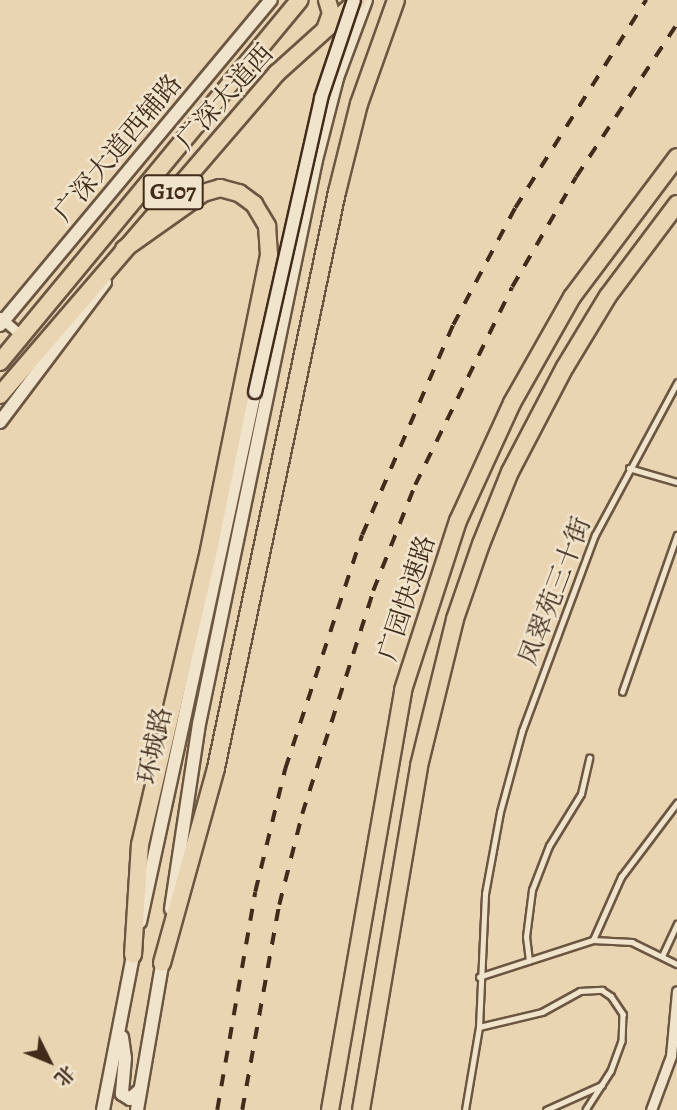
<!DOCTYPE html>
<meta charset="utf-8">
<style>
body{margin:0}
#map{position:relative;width:677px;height:1110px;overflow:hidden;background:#ead5b2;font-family:Alegreya,"Noto Serif SC",serif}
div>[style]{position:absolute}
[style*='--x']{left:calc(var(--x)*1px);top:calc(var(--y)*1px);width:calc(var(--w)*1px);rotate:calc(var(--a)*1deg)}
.roads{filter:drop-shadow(2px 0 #6b5641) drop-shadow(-2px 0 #6b5641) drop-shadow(0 2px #6b5641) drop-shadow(0 -2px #6b5641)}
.lane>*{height:4.5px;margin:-2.25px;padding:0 2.25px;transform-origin:2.25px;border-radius:2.25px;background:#f1e4cd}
.street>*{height:9px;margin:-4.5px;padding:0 4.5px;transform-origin:4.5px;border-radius:4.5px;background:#f1e4cd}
.secondary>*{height:12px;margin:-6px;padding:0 6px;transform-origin:6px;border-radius:6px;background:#f1e4cd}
.highway>*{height:16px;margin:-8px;padding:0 8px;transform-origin:8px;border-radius:8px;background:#ead5b2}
.rail>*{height:3.5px;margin-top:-1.75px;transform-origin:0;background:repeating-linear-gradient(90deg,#412b1b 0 12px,transparent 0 24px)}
.bridges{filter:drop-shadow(2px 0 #412b1b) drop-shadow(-2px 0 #412b1b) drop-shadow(0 2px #412b1b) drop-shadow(0 -2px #412b1b)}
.secondary-bridge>*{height:12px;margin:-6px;padding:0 6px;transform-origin:6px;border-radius:6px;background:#f1e4cd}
span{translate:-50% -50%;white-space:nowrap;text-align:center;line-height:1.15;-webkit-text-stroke:5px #f1e4cd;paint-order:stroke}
.shield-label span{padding:2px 5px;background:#f1e4cd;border:2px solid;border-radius:5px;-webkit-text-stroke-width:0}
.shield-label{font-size:24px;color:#412b1b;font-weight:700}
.street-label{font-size:26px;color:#412b1b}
.north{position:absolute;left:14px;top:1026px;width:70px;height:70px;-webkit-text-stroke:5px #f1e4cd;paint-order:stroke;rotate:133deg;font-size:19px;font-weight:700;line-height:28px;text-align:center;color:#412b1b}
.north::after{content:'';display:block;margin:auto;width:24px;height:32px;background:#412b1b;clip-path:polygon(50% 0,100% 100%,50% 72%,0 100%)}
</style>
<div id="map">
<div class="roads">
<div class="lane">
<div style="--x:629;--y:468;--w:50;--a:16.3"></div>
<div style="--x:622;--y:692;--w:166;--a:-70.7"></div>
<div style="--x:593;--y:940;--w:69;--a:-66"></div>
<div style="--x:621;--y:877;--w:93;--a:-52.9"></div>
<div style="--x:663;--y:954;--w:33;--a:-65"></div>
<div style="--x:529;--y:961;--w:24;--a:-97"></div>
<div style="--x:526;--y:937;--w:47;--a:-82.7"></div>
<div style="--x:532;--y:890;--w:47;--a:-68.9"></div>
<div style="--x:549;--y:846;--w:61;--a:-58.4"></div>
<div style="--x:581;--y:794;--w:37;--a:-77"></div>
<div style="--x:479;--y:977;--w:120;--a:-18"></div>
<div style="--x:593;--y:940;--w:39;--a:3"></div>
<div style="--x:632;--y:942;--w:50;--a:26.1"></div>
<div style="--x:479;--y:1027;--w:65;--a:-13.4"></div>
<div style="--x:542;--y:1012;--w:43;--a:-28.9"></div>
<div style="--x:580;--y:991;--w:22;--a:-3"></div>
<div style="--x:602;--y:990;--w:11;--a:34"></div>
<div style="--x:611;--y:996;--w:22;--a:56"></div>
<div style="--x:623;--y:1014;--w:27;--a:92"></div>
<div style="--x:622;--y:1041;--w:32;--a:110"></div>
<div style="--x:611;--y:1071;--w:46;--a:122.7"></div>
<div style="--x:465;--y:1110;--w:84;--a:-80.4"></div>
<div style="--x:479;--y:1027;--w:133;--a:-87.4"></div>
<div style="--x:485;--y:894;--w:83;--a:-79.6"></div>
<div style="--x:500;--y:812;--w:84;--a:-74.8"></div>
<div style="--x:522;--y:731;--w:209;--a:-69.6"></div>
<div style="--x:595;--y:535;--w:173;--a:-61.7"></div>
<div style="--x:546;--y:1110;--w:61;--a:-24.1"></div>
</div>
<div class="street">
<div style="--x:0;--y:317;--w:29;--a:41"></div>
<div style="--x:651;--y:1110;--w:58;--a:-69.7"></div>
<div style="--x:671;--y:1056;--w:65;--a:-84.7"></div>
</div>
<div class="secondary">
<div style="--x:0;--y:325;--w:423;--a:-50.2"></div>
<div style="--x:0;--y:422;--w:175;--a:-53.1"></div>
<div style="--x:171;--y:909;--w:187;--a:-81.4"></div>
<div style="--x:199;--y:724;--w:576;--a:-78.28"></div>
<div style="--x:316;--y:160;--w:85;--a:-75.6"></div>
<div style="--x:337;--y:78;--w:83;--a:-69.6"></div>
<div style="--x:140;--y:922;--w:542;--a:-77.76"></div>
<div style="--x:122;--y:1037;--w:21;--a:82"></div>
<div style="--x:125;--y:1058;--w:36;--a:95"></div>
<div style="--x:122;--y:1094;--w:9;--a:32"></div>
<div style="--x:130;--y:1099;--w:13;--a:-42"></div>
<div style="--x:103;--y:1110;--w:167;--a:-79"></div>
<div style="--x:137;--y:1110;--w:158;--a:-80.2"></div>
</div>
<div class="highway">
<div style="--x:326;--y:27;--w:15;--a:-70"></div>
<div style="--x:331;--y:13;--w:14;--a:-107"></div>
<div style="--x:124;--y:249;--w:97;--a:-35.3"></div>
<div style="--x:203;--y:193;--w:18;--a:-16"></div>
<div style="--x:220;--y:188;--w:20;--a:15"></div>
<div style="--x:239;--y:193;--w:19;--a:36"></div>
<div style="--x:254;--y:204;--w:26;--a:59"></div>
<div style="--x:267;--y:226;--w:29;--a:86"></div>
<div style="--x:269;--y:255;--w:310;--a:101.5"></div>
<div style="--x:207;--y:559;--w:293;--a:103.2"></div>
<div style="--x:140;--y:844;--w:111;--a:93.6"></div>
<div style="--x:0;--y:362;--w:470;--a:-50.4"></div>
<div style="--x:0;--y:395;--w:425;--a:-49.3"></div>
<div style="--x:277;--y:73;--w:109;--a:-42"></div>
<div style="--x:162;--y:963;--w:202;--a:-74.5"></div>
<div style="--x:216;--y:768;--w:589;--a:-78.14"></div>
<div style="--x:337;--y:192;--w:91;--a:-76"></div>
<div style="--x:359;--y:104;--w:110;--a:-70.4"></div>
<div style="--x:330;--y:1110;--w:426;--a:-80.1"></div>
<div style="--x:403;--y:690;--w:178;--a:-72"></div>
<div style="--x:458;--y:521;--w:130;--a:-65.4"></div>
<div style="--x:512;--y:403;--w:122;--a:-60.5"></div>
<div style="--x:572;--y:297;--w:175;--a:-53.1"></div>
<div style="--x:361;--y:1110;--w:349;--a:-80.4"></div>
<div style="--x:419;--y:766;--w:151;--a:-76.2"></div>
<div style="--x:455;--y:619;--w:79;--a:-70.9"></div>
<div style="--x:481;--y:544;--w:78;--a:-68.1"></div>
<div style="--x:510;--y:472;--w:119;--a:-62.4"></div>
<div style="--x:565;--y:367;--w:83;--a:-58.8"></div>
<div style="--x:608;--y:296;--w:115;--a:-53.1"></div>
</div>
</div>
<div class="rail">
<div style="--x:217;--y:1110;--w:221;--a:-80.1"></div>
<div style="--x:255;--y:892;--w:127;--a:-76.3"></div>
<div style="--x:285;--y:769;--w:246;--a:-71.8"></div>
<div style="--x:362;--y:535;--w:229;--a:-66.6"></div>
<div style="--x:453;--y:325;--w:132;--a:-62.1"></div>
<div style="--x:515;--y:208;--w:246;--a:-57.8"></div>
<div style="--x:242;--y:1110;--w:208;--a:-79.8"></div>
<div style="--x:279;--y:905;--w:94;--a:-75.8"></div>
<div style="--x:302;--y:814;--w:234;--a:-72.3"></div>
<div style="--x:373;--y:591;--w:114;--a:-68.4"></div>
<div style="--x:415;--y:485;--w:220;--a:-63.9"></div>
<div style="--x:512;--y:287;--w:127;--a:-59.8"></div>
<div style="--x:576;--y:177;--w:183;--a:-56.6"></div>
</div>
<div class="bridges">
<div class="secondary-bridge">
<div style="--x:255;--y:392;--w:301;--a:-77.3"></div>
<div style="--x:321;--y:98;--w:103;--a:-71.4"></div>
</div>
</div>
<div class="shield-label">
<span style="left:173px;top:192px">G107</span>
</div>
<div class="street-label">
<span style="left:225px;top:97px;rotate:-48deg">广深大道西</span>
<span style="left:118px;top:148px;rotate:-50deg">广深大道西辅路</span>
<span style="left:555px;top:591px;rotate:-69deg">凤翠苑三十街</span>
<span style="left:407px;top:598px;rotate:-72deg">广园快速路</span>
<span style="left:155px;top:746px;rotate:-78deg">环城路</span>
</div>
<div class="north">北</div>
</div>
